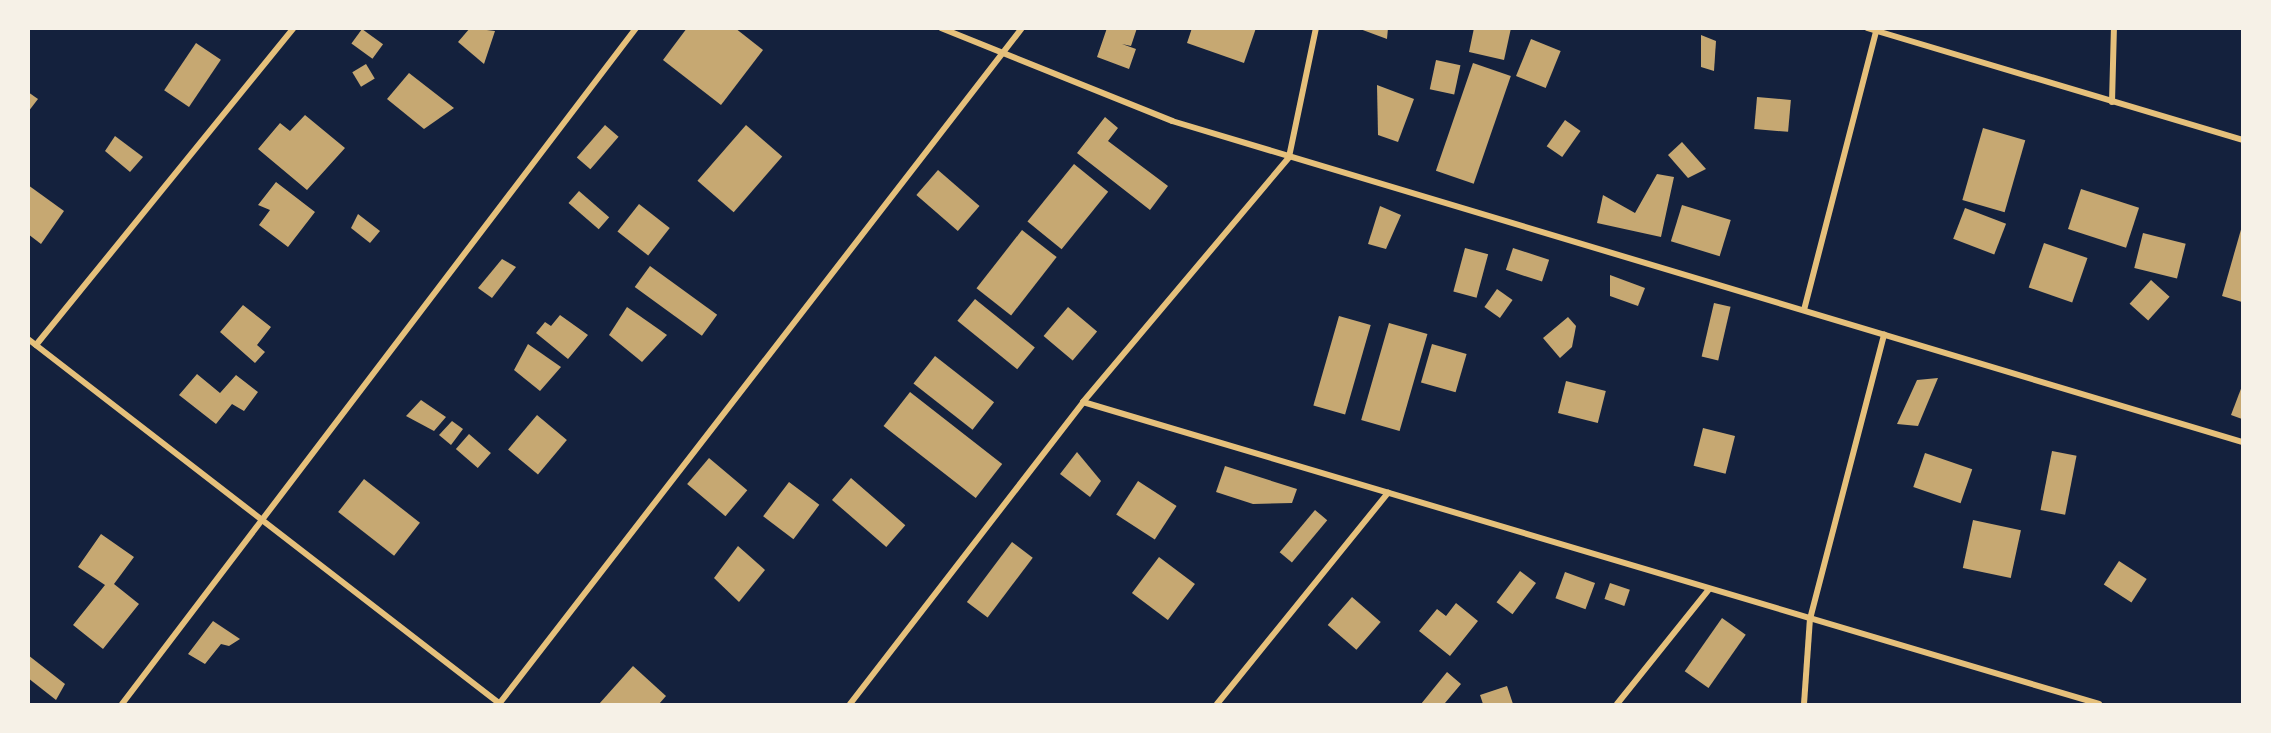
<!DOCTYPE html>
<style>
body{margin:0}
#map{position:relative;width:2271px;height:733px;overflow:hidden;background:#14213d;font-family:"PT Sans",sans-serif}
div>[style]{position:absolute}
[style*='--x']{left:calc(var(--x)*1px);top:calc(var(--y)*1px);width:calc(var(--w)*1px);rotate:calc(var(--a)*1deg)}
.building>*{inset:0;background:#c6a872;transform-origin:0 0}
.minor>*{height:6px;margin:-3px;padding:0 3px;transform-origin:3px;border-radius:3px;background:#e5c07b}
span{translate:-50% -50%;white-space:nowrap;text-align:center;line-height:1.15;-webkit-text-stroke:6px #f6f1e7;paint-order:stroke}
.frame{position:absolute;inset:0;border:30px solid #f6f1e7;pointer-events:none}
</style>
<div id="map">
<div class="building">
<div style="clip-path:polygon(470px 28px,495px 31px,484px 64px,458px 42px)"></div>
<div style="clip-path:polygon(687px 28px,735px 28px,763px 50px,721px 105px,663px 60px)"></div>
<div style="clip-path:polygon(1107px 28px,1137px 28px,1131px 46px,1122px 44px,1136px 49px,1129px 69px,1097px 57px)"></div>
<div style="clip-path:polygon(1192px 28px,1256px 28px,1244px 63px,1187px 43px)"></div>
<div style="clip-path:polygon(1360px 28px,1388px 28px,1387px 39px,1360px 29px)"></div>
<div style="clip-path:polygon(1474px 28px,1511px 28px,1504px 60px,1469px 52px)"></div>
<div style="left:362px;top:29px;width:26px;height:18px;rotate:36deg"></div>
<div style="clip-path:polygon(1701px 35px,1716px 41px,1714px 71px,1701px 67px)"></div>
<div style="left:1531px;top:39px;width:32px;height:40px;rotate:22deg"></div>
<div style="left:196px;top:43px;width:30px;height:57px;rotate:34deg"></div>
<div style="left:1436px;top:60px;width:25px;height:30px;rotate:12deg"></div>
<div style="left:1473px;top:63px;width:40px;height:114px;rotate:19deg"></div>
<div style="left:366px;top:64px;width:17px;height:16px;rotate:59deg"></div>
<div style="clip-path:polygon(409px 73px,454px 108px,424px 129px,387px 99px)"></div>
<div style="clip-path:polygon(1377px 85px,1414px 99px,1398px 142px,1378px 135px)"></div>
<div style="clip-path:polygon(28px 92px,38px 99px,28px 112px)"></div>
<div style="left:1757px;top:97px;width:34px;height:32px;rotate:5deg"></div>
<div style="clip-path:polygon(305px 115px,345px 148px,307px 190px,258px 149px,280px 123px,290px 131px)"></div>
<div style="clip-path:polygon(1105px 117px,1118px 128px,1108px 141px,1168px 186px,1150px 210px,1077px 153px)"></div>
<div style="left:1565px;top:120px;width:19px;height:32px;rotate:35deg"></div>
<div style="left:605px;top:125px;width:18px;height:43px;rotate:41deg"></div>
<div style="left:746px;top:125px;width:48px;height:74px;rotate:41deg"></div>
<div style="left:1983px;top:128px;width:44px;height:75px;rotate:16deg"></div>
<div style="clip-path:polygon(115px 136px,143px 157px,130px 172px,105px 151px)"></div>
<div style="clip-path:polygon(1682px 142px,1706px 169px,1688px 178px,1668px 155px)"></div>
<div style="left:1074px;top:164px;width:44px;height:74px;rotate:39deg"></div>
<div style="left:938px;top:170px;width:55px;height:33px;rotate:41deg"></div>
<div style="clip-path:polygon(1657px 174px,1674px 177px,1661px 237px,1597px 223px,1603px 195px,1635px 213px)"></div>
<div style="clip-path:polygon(276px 182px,315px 212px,288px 247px,259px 225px,270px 210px,258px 205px)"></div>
<div style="clip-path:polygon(28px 185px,64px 211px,41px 244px,28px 234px)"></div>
<div style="left:2081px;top:189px;width:61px;height:42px;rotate:18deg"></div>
<div style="left:579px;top:191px;width:40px;height:16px;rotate:41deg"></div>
<div style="left:639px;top:204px;width:39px;height:35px;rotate:38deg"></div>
<div style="left:1682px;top:205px;width:51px;height:38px;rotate:17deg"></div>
<div style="clip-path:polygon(1380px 206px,1401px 215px,1386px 249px,1368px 244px)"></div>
<div style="left:1965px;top:208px;width:44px;height:33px;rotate:21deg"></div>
<div style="clip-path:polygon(358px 214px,380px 231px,370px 243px,351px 228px)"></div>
<div style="clip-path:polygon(2242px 226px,2242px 302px,2222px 296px)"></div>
<div style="left:1022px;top:230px;width:44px;height:74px;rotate:38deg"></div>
<div style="left:2143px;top:233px;width:44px;height:36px;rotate:14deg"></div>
<div style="left:2044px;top:243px;width:46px;height:47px;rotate:19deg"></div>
<div style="left:1465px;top:248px;width:24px;height:45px;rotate:15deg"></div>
<div style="left:1513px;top:248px;width:38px;height:23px;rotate:18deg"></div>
<div style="clip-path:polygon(502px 259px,516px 267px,492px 298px,478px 288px)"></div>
<div style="left:650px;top:266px;width:83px;height:26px;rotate:36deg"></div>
<div style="clip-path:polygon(1610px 275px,1645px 288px,1638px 306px,1610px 296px)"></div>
<div style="left:2151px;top:280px;width:25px;height:32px;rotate:42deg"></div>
<div style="left:1497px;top:289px;width:19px;height:22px;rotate:35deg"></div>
<div style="left:975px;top:299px;width:77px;height:28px;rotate:39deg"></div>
<div style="left:1714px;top:303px;width:17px;height:55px;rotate:13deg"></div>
<div style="clip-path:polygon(243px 305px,271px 327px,257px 345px,265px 352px,255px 363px,220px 332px)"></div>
<div style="clip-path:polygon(627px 307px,667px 335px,642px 362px,609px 335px)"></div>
<div style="left:1068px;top:307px;width:38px;height:38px;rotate:40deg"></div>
<div style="clip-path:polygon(560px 315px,588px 335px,568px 359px,536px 333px,545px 322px,551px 326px)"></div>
<div style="left:1339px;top:316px;width:33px;height:93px;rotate:16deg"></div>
<div style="clip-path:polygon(1568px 317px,1576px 326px,1572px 347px,1560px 358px,1543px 338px)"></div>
<div style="left:1389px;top:323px;width:40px;height:101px;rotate:16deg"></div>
<div style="clip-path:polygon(528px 344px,561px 367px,540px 391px,514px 370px)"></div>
<div style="left:1432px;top:344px;width:36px;height:40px;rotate:16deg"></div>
<div style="left:935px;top:356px;width:75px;height:35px;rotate:38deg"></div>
<div style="clip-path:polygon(197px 374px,220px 393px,236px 375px,258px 392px,244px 411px,232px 404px,216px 424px,179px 395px)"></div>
<div style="clip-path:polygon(1938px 378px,1918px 426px,1897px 424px,1917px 380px)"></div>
<div style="left:1566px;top:381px;width:41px;height:33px;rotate:14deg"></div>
<div style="clip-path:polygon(2242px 386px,2242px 419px,2231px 415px)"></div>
<div style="left:910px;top:392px;width:117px;height:43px;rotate:38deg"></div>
<div style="clip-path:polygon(421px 400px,446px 417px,434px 431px,406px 416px)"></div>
<div style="left:537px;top:415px;width:39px;height:45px;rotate:40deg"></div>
<div style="clip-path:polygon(452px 421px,463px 429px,451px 445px,439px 435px)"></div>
<div style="left:1703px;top:428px;width:33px;height:39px;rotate:14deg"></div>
<div style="left:469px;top:434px;width:29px;height:20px;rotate:41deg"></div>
<div style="left:2052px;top:451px;width:25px;height:60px;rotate:11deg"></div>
<div style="clip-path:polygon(1077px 452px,1101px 481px,1090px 497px,1060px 474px)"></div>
<div style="left:1925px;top:453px;width:50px;height:36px;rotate:19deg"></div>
<div style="left:709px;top:458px;width:50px;height:34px;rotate:40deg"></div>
<div style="clip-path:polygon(1225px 466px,1297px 489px,1292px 503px,1253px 504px,1216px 492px)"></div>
<div style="left:851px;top:478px;width:72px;height:29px;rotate:41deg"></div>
<div style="left:364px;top:479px;width:71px;height:42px;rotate:38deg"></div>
<div style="left:1138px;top:481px;width:46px;height:40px;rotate:33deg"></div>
<div style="left:789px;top:482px;width:38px;height:43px;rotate:37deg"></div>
<div style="left:1315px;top:510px;width:16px;height:55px;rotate:40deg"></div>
<div style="left:1973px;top:520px;width:49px;height:49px;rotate:12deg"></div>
<div style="clip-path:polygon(101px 534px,134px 557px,114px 584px,139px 604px,103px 649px,73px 625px,105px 585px,78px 567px)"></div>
<div style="left:1012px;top:542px;width:26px;height:75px;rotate:37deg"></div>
<div style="clip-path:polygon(738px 546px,765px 570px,739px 602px,714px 578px)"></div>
<div style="left:1159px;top:557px;width:45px;height:45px;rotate:37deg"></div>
<div style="left:2119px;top:561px;width:33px;height:28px;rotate:33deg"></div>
<div style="left:1520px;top:571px;width:20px;height:39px;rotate:37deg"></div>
<div style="left:1565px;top:572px;width:32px;height:28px;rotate:20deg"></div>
<div style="left:1610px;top:583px;width:21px;height:17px;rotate:19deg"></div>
<div style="left:1352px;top:597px;width:38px;height:37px;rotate:41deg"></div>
<div style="clip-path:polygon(1456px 603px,1478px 621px,1450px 656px,1419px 631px,1437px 609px,1446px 616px)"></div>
<div style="left:1722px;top:618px;width:29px;height:65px;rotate:35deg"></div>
<div style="clip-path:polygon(213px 621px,240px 639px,229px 646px,221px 644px,205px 664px,188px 654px)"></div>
<div style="clip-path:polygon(28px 655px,65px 684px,56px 700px,28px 678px)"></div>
<div style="clip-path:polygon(633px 666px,666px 696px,659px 704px,599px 704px)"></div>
<div style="clip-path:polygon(1447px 672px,1461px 684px,1445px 703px,1447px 704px,1421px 704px)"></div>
<div style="clip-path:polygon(1507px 686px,1513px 704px,1483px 704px,1480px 695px)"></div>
</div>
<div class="minor">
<div style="--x:941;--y:28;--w:249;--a:21.9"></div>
<div style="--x:1172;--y:121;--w:1117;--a:16.7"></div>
<div style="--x:1867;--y:28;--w:391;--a:16.6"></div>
<div style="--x:2112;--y:102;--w:74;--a:-88.5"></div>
<div style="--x:1804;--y:310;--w:288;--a:-75.5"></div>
<div style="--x:28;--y:339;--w:597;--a:37.71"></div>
<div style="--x:36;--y:345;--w:409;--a:-50.9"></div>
<div style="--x:1083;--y:402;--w:1060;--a:16.55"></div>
<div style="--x:122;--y:704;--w:849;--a:-52.75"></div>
<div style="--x:499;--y:704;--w:855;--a:-52.27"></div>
<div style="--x:850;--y:704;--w:381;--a:-52.3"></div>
<div style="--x:1083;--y:402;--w:320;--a:-49.9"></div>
<div style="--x:1289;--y:157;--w:132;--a:-78.2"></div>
<div style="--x:1217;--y:704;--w:272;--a:-51"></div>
<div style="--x:1617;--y:704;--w:147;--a:-51.3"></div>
<div style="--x:1804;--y:704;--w:85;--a:-86"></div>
<div style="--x:1810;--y:619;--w:294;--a:-75.4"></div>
</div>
<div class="frame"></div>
</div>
